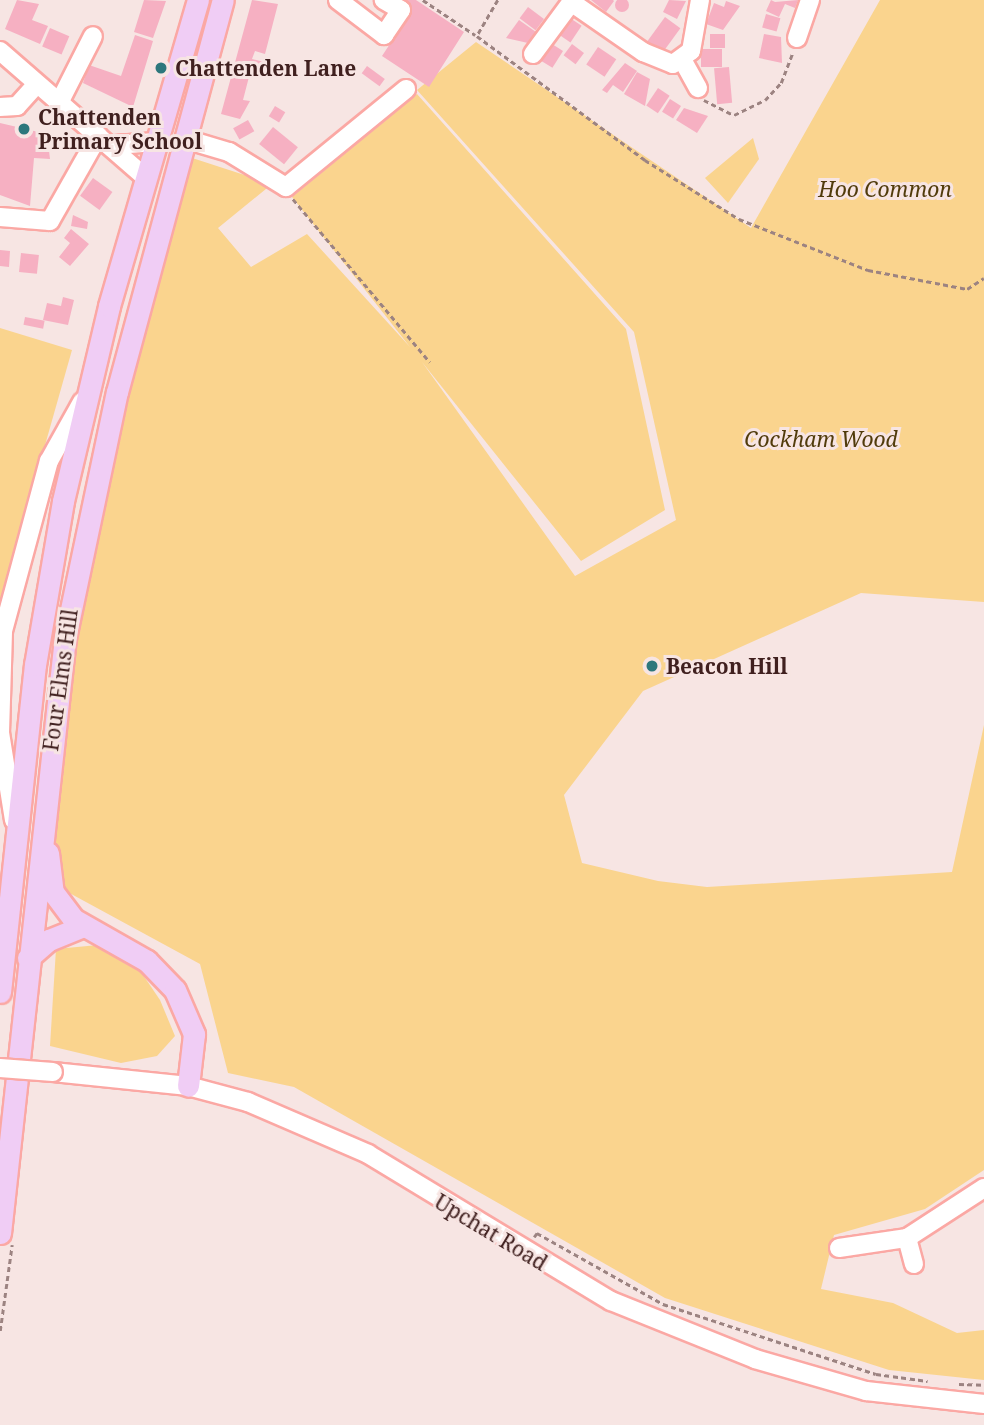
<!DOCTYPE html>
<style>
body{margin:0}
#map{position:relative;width:984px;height:1425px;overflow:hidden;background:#f7e5e3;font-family:"Noto Serif",serif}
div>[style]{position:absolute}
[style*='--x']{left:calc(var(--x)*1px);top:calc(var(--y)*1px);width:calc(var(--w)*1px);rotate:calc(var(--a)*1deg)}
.green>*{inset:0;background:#fad48e}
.building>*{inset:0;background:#f6b0c2;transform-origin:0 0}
.round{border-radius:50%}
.path>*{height:2.5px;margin-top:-1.25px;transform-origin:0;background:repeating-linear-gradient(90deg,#9c8381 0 5px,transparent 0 8.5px)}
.roads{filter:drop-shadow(2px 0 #fba8a4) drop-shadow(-2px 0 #fba8a4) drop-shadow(0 2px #fba8a4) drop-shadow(0 -2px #fba8a4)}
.minor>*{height:18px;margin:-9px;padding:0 9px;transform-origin:9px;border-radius:9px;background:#fff}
.major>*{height:21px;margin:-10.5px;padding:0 10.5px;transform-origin:10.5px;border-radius:10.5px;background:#f0cdf5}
.bridges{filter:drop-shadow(2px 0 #fba8a4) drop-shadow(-2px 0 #fba8a4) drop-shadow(0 2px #fba8a4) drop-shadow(0 -2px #fba8a4)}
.minor-bridge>*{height:18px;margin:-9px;padding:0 9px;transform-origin:9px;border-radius:9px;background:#fff}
.dots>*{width:19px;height:19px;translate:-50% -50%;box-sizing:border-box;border:4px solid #f7e5e3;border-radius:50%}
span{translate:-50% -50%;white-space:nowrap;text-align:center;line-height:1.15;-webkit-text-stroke:6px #f7e5e3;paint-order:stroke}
.poi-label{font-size:21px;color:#40201f;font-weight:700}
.left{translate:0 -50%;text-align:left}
.park-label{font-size:21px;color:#513b0b;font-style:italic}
.street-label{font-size:21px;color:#40201f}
</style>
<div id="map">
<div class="green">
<div style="clip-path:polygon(880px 0,984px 0,984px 602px,861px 593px,643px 691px,564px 795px,582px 863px,658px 881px,707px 887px,952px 872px,984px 725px,984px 1170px,925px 1209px,834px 1235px,821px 1289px,893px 1303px,957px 1333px,984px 1330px,984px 1380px,889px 1370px,665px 1298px,294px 1087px,228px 1073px,200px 964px,51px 883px,78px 627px,183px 155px,272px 184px,218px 228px,251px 267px,307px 234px,410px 347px,292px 197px,417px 94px,626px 329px,665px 510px,581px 561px,422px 362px,575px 576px,676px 520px,634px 332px,417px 90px,476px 42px,751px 228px)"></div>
<div style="clip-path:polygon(753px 138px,759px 159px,728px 203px,705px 178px)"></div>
<div style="clip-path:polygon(0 328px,72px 350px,0 604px)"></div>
<div style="clip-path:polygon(98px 945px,139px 969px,160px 1000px,175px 1036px,157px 1056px,121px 1063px,50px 1046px,56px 949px)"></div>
</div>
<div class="building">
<div class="round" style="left:615px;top:-2px;width:14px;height:14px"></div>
<div style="clip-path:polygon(17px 0,39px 4px,32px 20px,48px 26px,40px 44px,5px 29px)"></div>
<div style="clip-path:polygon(144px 0,166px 1px,153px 38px,134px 32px)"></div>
<div style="clip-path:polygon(252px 0,278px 4px,265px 54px,255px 51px,252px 59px,265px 62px,261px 76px,250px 73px,243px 100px,250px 101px,240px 119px,221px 114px)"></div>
<div style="clip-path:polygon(403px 0,416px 0,464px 32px,429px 87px,382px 56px,411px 12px,400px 4px)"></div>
<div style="clip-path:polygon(591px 0,613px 0,614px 1px,606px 12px)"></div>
<div style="clip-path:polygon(669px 0,686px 1px,677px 19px,663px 12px)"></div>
<div style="clip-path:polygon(771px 0,775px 2px,798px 0,795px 8px,785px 4px,779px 17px,766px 11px)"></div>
<div style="clip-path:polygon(726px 1px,740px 6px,723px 30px,706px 24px,714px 3px,724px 7px)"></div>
<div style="left:528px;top:7px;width:20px;height:14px;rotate:37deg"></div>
<div style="left:766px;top:14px;width:15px;height:14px;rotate:16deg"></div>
<div style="left:665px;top:17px;width:19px;height:35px;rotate:36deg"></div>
<div style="left:570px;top:18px;width:14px;height:20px;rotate:34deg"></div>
<div style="clip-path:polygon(519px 20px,536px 32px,528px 43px,506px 38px)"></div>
<div style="left:50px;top:28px;width:21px;height:20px;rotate:23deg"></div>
<div style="left:710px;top:34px;width:15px;height:14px"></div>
<div style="clip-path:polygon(764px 34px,781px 37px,782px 63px,759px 58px)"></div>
<div style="clip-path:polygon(135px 35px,153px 41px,133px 107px,83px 83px,89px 65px,121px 76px)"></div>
<div style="left:552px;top:44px;width:13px;height:20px;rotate:32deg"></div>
<div style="left:572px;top:44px;width:15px;height:14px;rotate:37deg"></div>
<div style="left:598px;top:47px;width:22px;height:21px;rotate:34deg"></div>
<div style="left:701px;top:49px;width:21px;height:18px"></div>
<div style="clip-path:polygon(625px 63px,637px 71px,623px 92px,613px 85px,607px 93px,602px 90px)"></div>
<div style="left:367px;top:66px;width:22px;height:9px;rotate:36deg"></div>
<div style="left:729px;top:67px;width:36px;height:15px;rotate:85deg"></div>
<div style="clip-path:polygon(637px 72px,650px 79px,645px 106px,624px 94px)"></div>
<div style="left:658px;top:88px;width:14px;height:21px;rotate:34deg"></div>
<div style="left:670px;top:99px;width:13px;height:15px;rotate:32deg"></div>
<div style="left:275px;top:106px;width:12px;height:12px;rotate:31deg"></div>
<div style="clip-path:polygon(684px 108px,708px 116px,697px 133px,676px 120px)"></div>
<div style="left:248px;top:120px;width:13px;height:17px;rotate:61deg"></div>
<div style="clip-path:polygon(0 123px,47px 134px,50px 159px,34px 158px,30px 206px,0 195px)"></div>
<div style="left:273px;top:127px;width:32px;height:22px;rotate:39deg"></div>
<div style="left:93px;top:178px;width:24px;height:22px;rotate:36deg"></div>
<div style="clip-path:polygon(73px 215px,88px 222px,87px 229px,71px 226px)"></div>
<div style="clip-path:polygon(71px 229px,89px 244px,70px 266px,59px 257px,70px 243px,64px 238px)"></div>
<div style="clip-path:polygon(0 250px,10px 251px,9px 267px,0 266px)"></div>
<div style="left:21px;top:253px;width:18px;height:19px;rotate:6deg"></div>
<div style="clip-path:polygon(63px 297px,74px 300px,68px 325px,43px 320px,47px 303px,61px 306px)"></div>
<div style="left:25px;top:317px;width:20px;height:8px;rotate:11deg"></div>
</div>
<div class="path">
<div style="--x:423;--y:0;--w:63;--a:33.9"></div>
<div style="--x:498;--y:0;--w:42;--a:120.3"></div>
<div style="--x:477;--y:36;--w:209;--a:36.4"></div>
<div style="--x:645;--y:160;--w:111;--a:32.1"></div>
<div style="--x:739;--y:219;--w:139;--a:21.6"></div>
<div style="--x:868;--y:270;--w:101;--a:10.9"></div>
<div style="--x:967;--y:289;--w:20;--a:-33"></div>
<div style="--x:704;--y:100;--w:34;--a:27"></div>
<div style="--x:734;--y:115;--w:34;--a:-26"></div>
<div style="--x:765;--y:100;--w:23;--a:-47"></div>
<div style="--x:781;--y:83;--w:33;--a:-69"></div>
<div style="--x:293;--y:199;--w:213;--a:50"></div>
<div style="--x:534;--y:1237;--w:5;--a:-53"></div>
<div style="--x:537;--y:1233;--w:145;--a:29.4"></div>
<div style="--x:663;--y:1304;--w:224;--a:18.2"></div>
<div style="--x:876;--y:1374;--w:52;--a:7.7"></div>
<div style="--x:0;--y:1331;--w:87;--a:-82.1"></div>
<div style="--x:959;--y:1384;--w:25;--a:2"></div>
</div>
<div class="roads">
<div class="minor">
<div style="--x:338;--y:0;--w:58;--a:37.3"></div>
<div style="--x:384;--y:35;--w:30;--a:-56"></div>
<div style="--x:401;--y:10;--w:20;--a:-150"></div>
<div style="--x:571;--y:2;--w:88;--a:34.8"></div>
<div style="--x:643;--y:52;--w:32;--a:22"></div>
<div style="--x:673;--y:64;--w:22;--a:-36"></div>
<div style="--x:691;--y:51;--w:52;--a:-80"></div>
<div style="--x:797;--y:38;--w:40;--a:-71.1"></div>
<div style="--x:0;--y:51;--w:194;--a:41"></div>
<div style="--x:533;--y:54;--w:67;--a:-53.5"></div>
<div style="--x:683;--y:61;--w:31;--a:61"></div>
<div style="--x:58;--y:105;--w:77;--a:-63.1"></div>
<div style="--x:0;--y:107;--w:17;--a:-3"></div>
<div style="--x:17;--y:106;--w:28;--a:-48"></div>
<div style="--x:185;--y:139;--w:46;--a:16.5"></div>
<div style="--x:229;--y:152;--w:67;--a:31.6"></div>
<div style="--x:286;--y:187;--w:155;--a:-39.2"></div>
<div style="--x:115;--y:145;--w:41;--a:-4.2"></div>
<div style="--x:0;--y:217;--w:50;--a:4.6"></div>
<div style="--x:50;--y:221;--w:98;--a:-60.5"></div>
<div style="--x:14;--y:820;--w:88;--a:-99.1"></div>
<div style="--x:0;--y:733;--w:102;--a:-88.3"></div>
<div style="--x:3;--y:631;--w:176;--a:-74.9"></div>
<div style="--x:49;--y:461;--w:68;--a:-60.8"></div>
<div style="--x:53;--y:1072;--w:136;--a:5.9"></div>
<div style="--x:188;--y:1086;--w:62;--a:14.9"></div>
<div style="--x:248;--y:1102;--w:131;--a:23.4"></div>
<div style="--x:368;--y:1154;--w:284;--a:31.2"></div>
<div style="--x:611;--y:1301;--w:155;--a:21.9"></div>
<div style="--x:755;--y:1359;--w:116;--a:16.1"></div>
<div style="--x:866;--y:1391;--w:119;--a:6.3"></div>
<div style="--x:907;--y:1238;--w:27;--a:75"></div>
<div style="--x:839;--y:1248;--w:69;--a:-8.4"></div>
<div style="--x:907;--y:1238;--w:92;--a:-33"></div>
</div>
<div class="major">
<div style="--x:48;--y:853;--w:39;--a:83"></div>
<div style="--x:53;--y:892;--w:34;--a:53"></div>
<div style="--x:73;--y:919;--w:85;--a:29.6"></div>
<div style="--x:147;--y:961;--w:40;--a:46"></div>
<div style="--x:175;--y:990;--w:48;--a:66.6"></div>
<div style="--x:194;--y:1034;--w:52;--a:96.6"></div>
<div style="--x:28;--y:958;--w:28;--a:-41"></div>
<div style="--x:49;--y:940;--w:35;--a:-22"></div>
<div style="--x:0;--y:992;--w:329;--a:-83.9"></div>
<div style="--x:35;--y:665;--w:166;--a:-80.3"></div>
<div style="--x:63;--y:501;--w:200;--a:-76.7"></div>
<div style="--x:109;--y:306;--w:319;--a:-73.8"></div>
<div style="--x:0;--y:1233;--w:599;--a:-83.77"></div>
<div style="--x:65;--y:638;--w:251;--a:-78.1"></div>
<div style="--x:117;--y:392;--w:406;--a:-74.9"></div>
</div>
</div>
<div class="bridges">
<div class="minor-bridge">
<div style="--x:0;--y:1068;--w:53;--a:4.3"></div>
</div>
</div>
<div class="dots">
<div style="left:161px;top:68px;background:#2d777c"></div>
<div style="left:24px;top:129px;background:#2d777c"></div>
<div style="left:652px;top:666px;background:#2d777c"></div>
</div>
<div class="poi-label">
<span class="left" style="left:175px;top:68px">Chattenden Lane</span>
<span class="left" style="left:38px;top:129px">Chattenden<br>Primary School</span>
<span class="left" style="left:666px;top:666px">Beacon Hill</span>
</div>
<div class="park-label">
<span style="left:885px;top:189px">Hoo Common</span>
<span style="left:821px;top:439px">Cockham Wood</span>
</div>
<div class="street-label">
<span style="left:60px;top:680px;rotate:-82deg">Four Elms Hill</span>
<span style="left:491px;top:1232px;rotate:31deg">Upchat Road</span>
</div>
</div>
